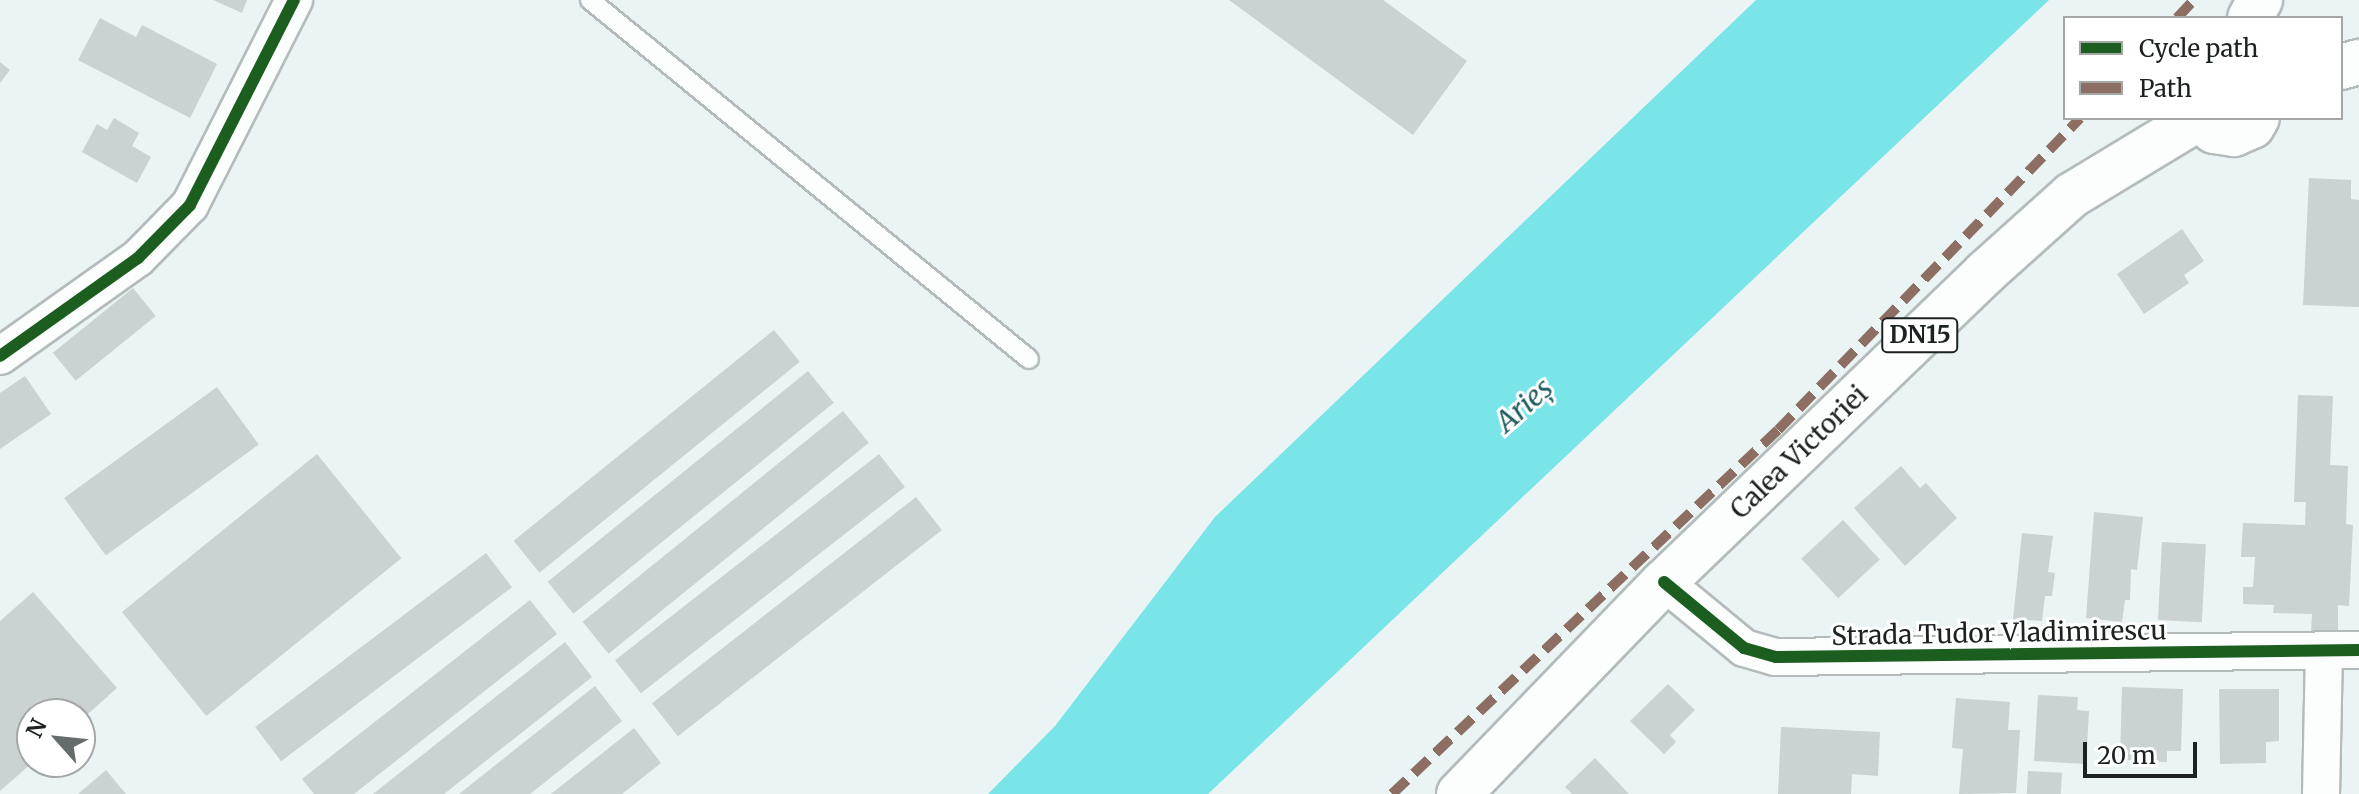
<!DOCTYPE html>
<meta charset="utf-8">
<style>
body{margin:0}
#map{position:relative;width:2359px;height:794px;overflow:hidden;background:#eaf4f4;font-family:Merriweather,serif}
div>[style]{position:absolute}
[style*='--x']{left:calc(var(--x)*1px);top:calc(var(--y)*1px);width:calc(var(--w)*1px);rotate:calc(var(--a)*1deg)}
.water>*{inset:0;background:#79e5e9}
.building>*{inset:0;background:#cad2d2;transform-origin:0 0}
.roads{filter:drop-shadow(2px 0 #b4bbbb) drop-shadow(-2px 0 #b4bbbb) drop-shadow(0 2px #b4bbbb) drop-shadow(0 -2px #b4bbbb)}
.lane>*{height:18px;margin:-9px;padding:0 9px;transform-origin:9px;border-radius:9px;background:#fcfdfd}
.street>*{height:36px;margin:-18px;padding:0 18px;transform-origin:18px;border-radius:18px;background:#fcfdfd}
.secondary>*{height:44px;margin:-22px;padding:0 22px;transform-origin:22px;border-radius:22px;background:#fcfdfd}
.primary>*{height:44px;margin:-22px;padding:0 22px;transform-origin:22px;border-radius:22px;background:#fcfdfd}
.quiet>*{height:10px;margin-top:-5px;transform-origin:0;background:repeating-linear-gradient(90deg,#8d6e63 0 20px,transparent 0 30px)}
.cycleway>*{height:12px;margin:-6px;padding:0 6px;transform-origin:6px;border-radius:6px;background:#1b5e20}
span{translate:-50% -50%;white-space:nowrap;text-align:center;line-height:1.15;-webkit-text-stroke:6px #fff;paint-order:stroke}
.shield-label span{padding:2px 6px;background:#fff;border:2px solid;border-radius:6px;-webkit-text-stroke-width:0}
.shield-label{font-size:24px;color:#1c2222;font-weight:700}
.street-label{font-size:26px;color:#1c2222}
.water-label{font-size:28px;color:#225e61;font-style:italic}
.legend{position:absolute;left:2063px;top:16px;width:280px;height:104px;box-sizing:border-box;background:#fff;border:2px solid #a4a7a7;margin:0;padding:10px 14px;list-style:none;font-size:24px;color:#1c2222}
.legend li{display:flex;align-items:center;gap:16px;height:40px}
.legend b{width:40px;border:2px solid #a4a7a7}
.north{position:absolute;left:16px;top:698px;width:80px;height:80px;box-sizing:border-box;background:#fff;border:2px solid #a4a7a7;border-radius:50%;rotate:297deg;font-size:22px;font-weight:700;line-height:32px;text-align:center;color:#1c2222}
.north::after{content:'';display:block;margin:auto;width:28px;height:36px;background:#646c6c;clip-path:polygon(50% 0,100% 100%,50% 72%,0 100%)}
.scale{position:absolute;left:2083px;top:742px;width:114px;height:36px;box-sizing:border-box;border:4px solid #1c2222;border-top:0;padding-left:10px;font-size:24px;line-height:28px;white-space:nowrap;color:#1c2222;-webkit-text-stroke:6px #fff;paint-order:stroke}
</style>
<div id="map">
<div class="water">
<div style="clip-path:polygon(1756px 0,2049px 0,1208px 794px,988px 794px,1055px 726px,1215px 517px)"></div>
</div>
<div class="building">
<div style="clip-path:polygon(213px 0,247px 0,242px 13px)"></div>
<div style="clip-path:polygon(1229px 0,1383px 0,1467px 61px,1413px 135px)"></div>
<div style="clip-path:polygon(100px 18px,136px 37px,142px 25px,217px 64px,190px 118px,78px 60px)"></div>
<div style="clip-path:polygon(0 62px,10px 70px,0 83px)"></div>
<div style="clip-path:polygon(114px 118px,139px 133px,132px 146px,151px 157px,137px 183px,82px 152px,97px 124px,107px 130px)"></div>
<div style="clip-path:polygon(2309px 178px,2351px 180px,2351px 199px,2359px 200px,2359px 307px,2303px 305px)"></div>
<div style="clip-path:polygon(2182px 229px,2204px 261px,2184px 275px,2189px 283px,2144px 314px,2117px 274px)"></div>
<div style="left:133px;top:288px;width:36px;height:103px;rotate:51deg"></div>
<div style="left:774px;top:330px;width:41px;height:335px;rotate:51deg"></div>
<div style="left:808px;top:371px;width:41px;height:335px;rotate:51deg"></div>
<div style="clip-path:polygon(25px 376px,51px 414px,0 449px,0 393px)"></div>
<div style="left:217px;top:387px;width:71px;height:189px;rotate:54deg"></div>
<div style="clip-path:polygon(2298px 395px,2333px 396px,2330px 465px,2348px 466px,2346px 524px,2353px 525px,2349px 606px,2338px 605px,2338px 633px,2311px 632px,2312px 614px,2273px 613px,2274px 605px,2243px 604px,2243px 587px,2253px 587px,2255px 557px,2241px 557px,2243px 523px,2305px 525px,2306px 502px,2294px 502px)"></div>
<div style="left:843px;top:411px;width:41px;height:335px;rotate:51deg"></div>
<div style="left:317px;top:454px;width:134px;height:251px;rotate:51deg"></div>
<div style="left:879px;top:454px;width:42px;height:335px;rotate:52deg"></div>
<div style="clip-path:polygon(1901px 466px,1920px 488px,1926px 483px,1957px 518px,1905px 566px,1854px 508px)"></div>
<div style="left:916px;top:497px;width:42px;height:335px;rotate:52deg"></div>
<div style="clip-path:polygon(2094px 512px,2143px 517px,2137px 570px,2131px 569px,2130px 600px,2125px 600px,2122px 622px,2086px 618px)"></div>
<div style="left:1843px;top:520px;width:54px;height:57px;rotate:47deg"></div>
<div style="clip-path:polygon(2022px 533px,2053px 536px,2048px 572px,2055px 573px,2052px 596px,2045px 596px,2042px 621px,2013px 619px)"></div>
<div style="left:2162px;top:542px;width:44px;height:78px;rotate:3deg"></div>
<div style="left:486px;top:553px;width:43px;height:289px;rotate:53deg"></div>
<div style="clip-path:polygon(33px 592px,117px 688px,80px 721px,80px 714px,32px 714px,32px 763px,0 791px,0 621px)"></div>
<div style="clip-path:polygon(530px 600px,557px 634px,354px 794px,314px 794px,302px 779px)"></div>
<div style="clip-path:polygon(565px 642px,592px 677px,444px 794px,373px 794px)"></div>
<div style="clip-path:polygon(1668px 684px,1695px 710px,1670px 735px,1676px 742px,1664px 754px,1630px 721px)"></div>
<div style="clip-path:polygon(595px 686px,622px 721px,530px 794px,459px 794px)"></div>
<div style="clip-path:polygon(2122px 687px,2183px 689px,2181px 751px,2167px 751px,2167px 762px,2120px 760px)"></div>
<div style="clip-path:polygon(2219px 689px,2279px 689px,2279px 741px,2266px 742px,2266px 763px,2220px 764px)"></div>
<div style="clip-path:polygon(2038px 695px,2078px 697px,2077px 710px,2089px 711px,2086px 764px,2034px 761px)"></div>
<div style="clip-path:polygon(1956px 698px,2010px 702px,2008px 730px,2020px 730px,2016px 793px,1959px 794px,1963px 749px,1952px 748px)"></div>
<div style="clip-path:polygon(1781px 727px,1880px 732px,1878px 776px,1852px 774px,1851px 794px,1778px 794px)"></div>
<div style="clip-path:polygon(634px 728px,661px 763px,622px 794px,551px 794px)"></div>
<div style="clip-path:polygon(1595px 758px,1629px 794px,1572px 794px,1565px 787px)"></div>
<div style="clip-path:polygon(106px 770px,126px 794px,78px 794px)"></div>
<div style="left:2028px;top:771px;width:34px;height:23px;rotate:3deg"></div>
</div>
<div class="roads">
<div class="lane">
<div style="--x:590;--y:0;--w:567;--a:39.28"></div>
</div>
<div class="street">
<div style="--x:0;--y:356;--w:169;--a:-35.4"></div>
<div style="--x:138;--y:258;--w:74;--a:-45.5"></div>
<div style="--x:190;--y:205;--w:230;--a:-63.1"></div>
<div style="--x:1664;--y:582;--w:104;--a:39.5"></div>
<div style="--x:1744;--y:648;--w:33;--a:16"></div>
<div style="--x:1776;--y:657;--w:583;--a:-0.69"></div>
<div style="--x:2321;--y:794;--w:143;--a:-88.8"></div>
</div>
<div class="secondary">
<div style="--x:2250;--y:18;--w:21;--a:-61"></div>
</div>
<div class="primary">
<div style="--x:2341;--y:67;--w:19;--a:-16"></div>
<div style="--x:2201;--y:118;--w:18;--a:45"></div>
<div style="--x:2214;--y:131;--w:20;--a:9"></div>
<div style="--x:2234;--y:134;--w:20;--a:-24"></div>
<div style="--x:2252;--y:126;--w:9;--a:-58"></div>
<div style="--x:1459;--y:794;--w:295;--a:-46"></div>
<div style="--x:1664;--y:582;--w:446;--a:-43.9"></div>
<div style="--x:1985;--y:273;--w:117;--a:-41.9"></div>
<div style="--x:2072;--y:195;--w:149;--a:-31.2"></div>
</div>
</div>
<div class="quiet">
<div style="--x:2177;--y:18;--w:25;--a:-47"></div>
<div style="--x:1392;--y:794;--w:531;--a:-43.32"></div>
<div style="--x:1778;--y:430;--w:434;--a:-45.9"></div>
</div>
<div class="cycleway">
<div style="--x:0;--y:356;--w:169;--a:-35.4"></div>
<div style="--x:138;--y:258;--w:74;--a:-45.5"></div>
<div style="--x:190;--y:205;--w:230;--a:-63.1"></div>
<div style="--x:1664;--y:582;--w:104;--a:39.5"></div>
<div style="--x:1744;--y:648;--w:33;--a:16"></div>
<div style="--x:1776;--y:657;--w:583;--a:-0.69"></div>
</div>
<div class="shield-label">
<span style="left:1920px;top:335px">DN15</span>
</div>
<div class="street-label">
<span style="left:1799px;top:452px;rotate:-44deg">Calea Victoriei</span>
<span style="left:1999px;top:633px;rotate:-1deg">Strada Tudor Vladimirescu</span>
</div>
<div class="water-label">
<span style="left:1524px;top:405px;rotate:-41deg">Arieș</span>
</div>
<ul class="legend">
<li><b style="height:10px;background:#1b5e20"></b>Cycle path</li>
<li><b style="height:10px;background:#8d6e63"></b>Path</li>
</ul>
<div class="north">N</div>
<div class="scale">20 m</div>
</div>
